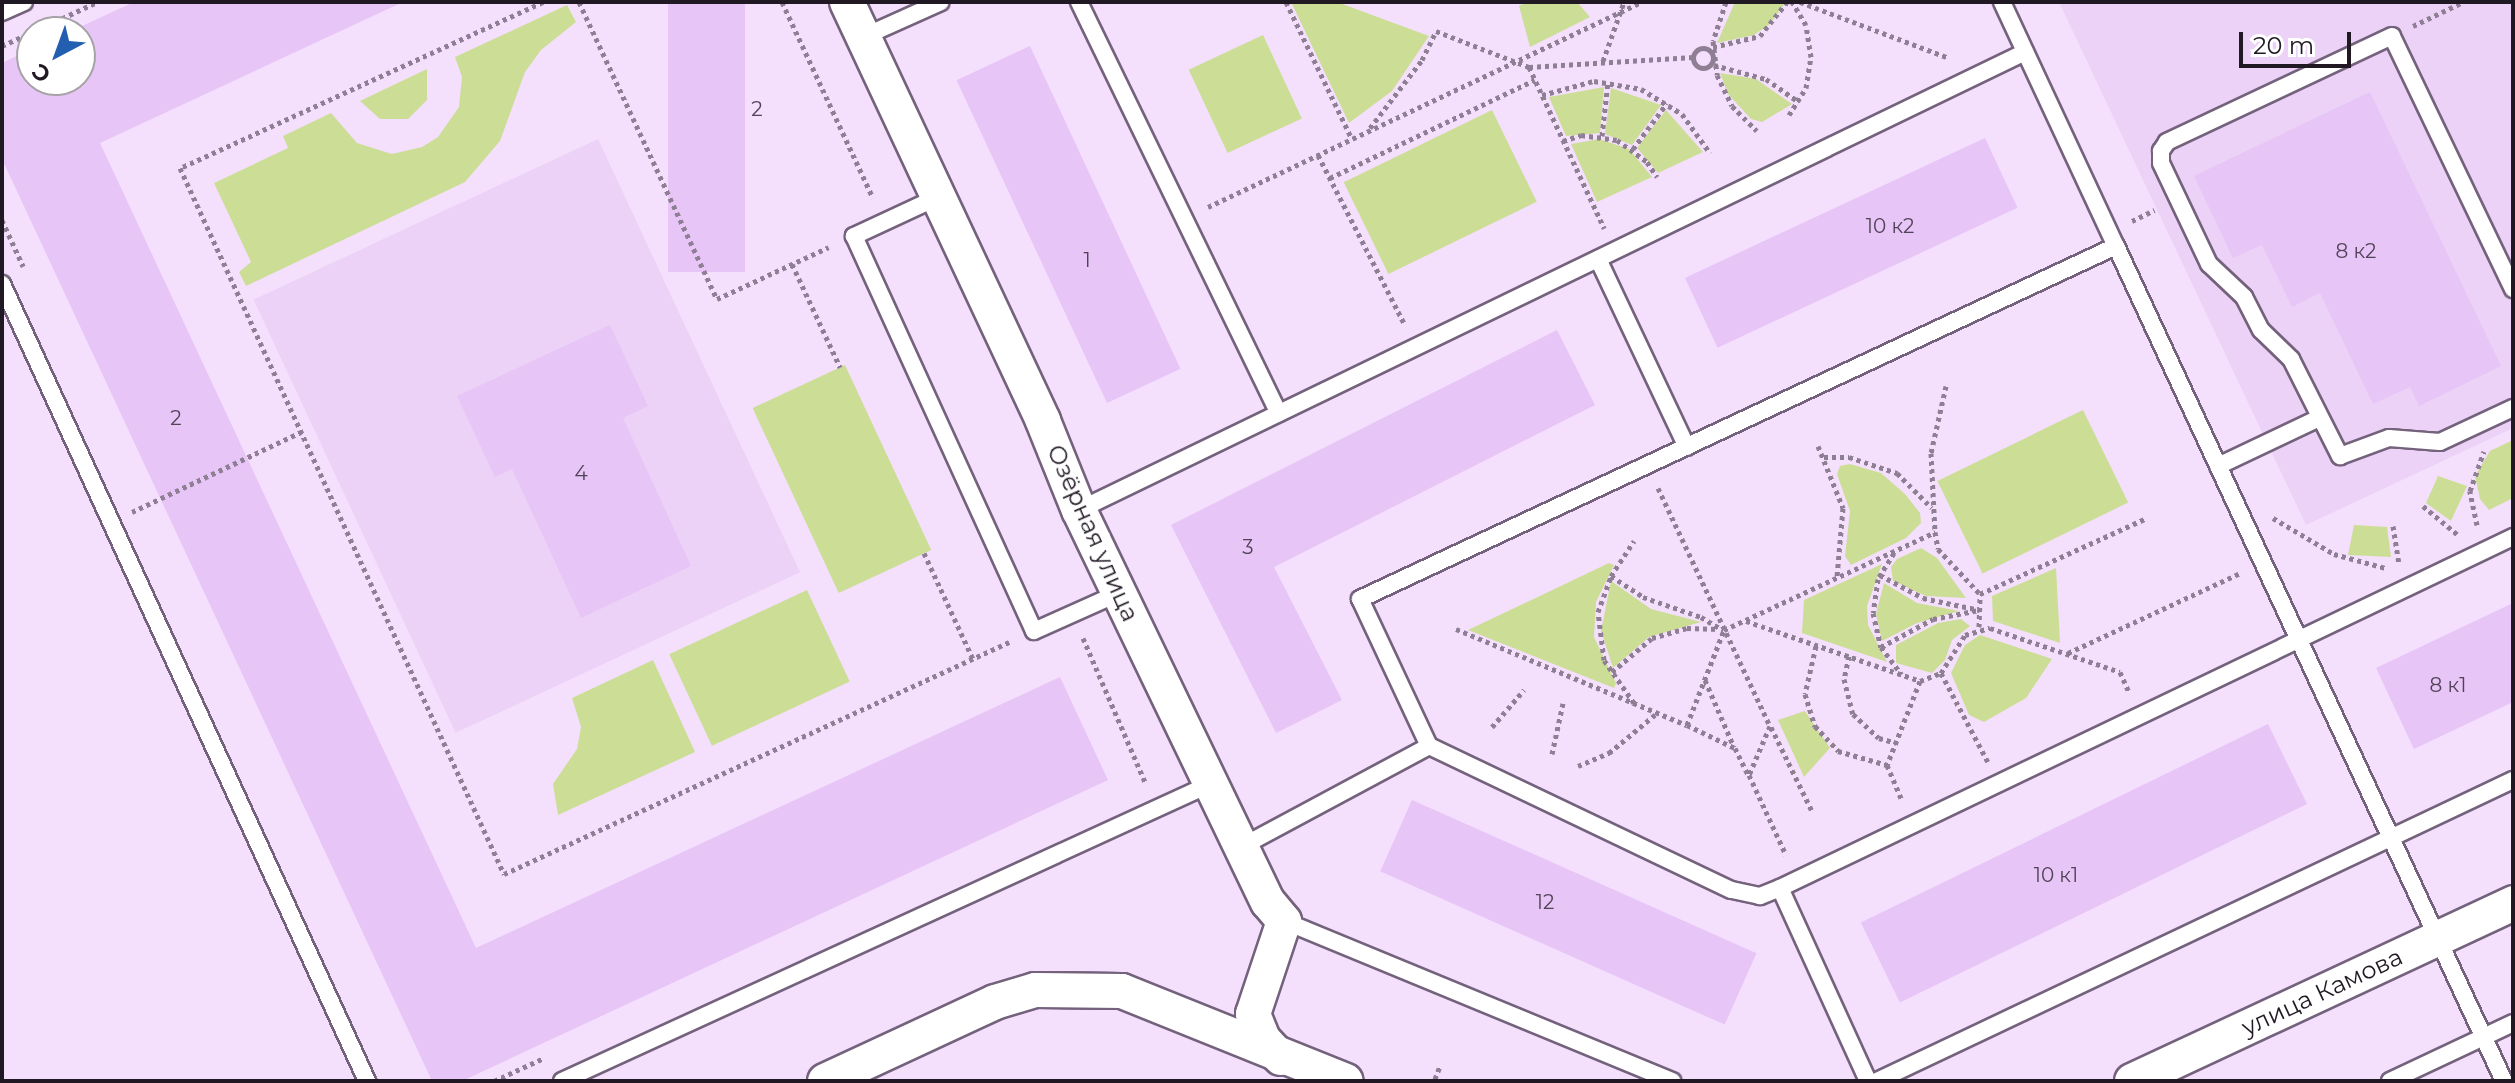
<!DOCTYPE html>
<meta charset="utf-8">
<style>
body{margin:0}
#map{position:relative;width:2515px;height:1083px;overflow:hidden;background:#f4dffd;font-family:Montserrat,sans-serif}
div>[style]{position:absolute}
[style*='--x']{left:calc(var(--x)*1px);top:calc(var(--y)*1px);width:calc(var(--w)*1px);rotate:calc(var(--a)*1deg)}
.built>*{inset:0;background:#ebd2f6;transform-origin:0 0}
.green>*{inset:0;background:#ccde95;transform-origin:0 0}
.building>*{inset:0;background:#e7c5f6;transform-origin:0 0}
.path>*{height:5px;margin-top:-2.5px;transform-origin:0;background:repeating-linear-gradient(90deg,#8e7f94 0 4px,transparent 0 8px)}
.path>.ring{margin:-2.5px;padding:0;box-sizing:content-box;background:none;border:5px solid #8e7f94;border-radius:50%}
.roads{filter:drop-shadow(2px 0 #74627c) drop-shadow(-2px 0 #74627c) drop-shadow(0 2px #74627c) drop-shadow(0 -2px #74627c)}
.lane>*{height:16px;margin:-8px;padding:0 8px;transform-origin:8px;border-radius:8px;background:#fff}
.street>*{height:34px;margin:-17px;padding:0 17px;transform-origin:17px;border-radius:17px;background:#fff}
span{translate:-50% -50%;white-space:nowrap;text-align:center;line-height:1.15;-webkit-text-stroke:7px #fff;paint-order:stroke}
.number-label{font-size:20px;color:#524358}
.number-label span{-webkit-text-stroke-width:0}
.street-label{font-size:24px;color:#201823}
.frame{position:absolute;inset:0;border:4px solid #201823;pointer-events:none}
.north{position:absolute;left:16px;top:16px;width:80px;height:80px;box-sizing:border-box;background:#fff;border:2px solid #a6a3a7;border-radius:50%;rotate:221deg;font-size:22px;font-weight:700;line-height:32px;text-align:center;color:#201823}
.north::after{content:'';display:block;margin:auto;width:28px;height:36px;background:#235fb1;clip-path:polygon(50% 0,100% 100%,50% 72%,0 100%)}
.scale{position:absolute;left:2239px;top:32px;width:112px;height:36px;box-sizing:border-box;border:4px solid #201823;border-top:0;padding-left:10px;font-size:24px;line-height:28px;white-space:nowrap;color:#201823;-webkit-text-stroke:6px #fff;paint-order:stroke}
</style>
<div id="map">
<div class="built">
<div style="clip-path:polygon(2059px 2px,2513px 2px,2513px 428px,2306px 525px)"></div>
<div style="left:598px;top:139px;width:478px;height:380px;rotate:65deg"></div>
</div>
<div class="green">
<div style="clip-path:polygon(1291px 2px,1337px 2px,1429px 36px,1392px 91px,1349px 123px)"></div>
<div style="clip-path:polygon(1527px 2px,1577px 2px,1590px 17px,1530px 47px,1519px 6px)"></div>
<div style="clip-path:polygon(1735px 2px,1786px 2px,1770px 24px,1754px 35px,1717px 43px)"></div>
<div style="clip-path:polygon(567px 5px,576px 22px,541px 50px,525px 72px,500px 141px,465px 182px,246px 286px,239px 272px,251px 262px,214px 183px,288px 148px,283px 136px,331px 113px,357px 143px,392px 154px,422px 147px,438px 137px,459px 107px,462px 77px,455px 57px)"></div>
<div style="left:1263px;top:35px;width:92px;height:82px;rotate:65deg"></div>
<div style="clip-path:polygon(427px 69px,427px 100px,408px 119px,380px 119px,360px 101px)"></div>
<div style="clip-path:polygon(1720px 73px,1756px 79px,1792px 104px,1762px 122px,1751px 119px,1728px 94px)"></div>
<div style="clip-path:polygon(1604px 87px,1600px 133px,1566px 136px,1549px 97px)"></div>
<div style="clip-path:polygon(1611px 88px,1661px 105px,1632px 145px,1605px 134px)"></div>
<div style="left:1492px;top:110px;width:102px;height:165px;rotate:64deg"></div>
<div style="clip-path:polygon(1666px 110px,1703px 152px,1658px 173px,1637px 148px)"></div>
<div style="clip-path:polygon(1599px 139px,1629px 149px,1652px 177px,1597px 202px,1571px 144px)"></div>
<div style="left:845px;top:365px;width:204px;height:102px;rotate:65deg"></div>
<div style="left:2083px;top:410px;width:103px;height:162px;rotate:64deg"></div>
<div style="clip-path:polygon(2513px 440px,2513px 498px,2489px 510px,2480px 499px,2475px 476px,2490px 451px)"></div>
<div style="clip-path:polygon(1850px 464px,1881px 473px,1905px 494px,1920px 513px,1921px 523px,1906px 538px,1851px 565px,1845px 556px,1850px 511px,1837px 474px,1840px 466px)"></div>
<div style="clip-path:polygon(2438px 476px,2467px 486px,2451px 521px,2426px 503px)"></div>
<div style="clip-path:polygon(2354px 525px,2387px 527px,2391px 557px,2348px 555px)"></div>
<div style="clip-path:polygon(1921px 548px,1937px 558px,1966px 598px,1926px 596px,1893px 581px,1891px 567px,1897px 559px)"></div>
<div style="clip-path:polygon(1609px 563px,1614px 565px,1596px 602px,1594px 637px,1616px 683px,1614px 688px,1468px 630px)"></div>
<div style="clip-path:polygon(1882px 564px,1867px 606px,1868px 625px,1887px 662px,1802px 633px,1804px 600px)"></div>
<div style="clip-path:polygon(2056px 568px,2060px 643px,1993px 621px,1992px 596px)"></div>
<div style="clip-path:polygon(1611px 581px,1651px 609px,1701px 622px,1649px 637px,1613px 668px,1601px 631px)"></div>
<div style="clip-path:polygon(1884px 583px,1917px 603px,1959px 611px,1917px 623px,1882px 641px,1876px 614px)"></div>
<div style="left:807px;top:590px;width:101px;height:152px;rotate:65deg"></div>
<div style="clip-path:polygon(1961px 619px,1970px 626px,1952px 640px,1945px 660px,1932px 673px,1896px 663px,1896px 645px,1938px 623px)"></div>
<div style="clip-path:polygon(1980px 635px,2052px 659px,2026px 698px,1984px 722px,1969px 715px,1951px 673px,1965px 645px)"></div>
<div style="clip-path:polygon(653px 660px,695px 752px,558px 815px,553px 784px,577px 749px,581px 727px,572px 698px)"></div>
<div style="clip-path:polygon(1805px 711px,1830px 748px,1804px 777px,1778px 720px)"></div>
</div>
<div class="building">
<div style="clip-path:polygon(134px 2px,403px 2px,100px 143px,476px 948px,1060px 677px,1108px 780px,462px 1081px,432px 1081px,2px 159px,2px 63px,32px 49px,32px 80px,80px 80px,80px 32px,69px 32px)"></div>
<div style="left:668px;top:2px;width:77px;height:270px"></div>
<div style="left:1030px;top:46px;width:356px;height:81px;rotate:65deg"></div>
<div style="clip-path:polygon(2370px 92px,2501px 366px,2419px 406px,2410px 387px,2373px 404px,2320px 293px,2292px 307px,2262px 245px,2233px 258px,2194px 176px)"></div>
<div style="left:1985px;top:138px;width:77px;height:331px;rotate:65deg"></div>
<div style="clip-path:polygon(610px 325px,648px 406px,623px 418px,691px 566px,581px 618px,512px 469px,495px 477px,457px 396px)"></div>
<div style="clip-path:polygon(1557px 330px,1595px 405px,1274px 567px,1342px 700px,1276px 733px,1171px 525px)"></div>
<div style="clip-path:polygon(2513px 603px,2513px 702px,2414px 749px,2376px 668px)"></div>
<div style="left:2268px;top:724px;width:89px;height:453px;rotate:64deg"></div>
<div style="left:1412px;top:800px;width:377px;height:78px;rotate:24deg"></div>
</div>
<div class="path">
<div style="--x:543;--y:2;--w:399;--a:155.4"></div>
<div style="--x:180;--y:168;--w:777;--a:65.35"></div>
<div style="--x:504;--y:874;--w:556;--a:-24.67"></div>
<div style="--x:579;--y:2;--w:327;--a:65.1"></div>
<div style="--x:717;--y:299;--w:123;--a:-24.9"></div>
<div style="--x:782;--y:2;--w:216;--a:65.1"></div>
<div style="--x:1286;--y:2;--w:152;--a:64.3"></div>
<div style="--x:1726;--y:2;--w:41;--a:108.4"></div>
<div style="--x:1713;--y:41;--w:34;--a:83"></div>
<div style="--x:1717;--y:75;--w:34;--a:64"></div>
<div style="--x:1732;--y:106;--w:35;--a:45"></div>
<div style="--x:1800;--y:2;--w:159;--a:20.6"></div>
<div style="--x:2413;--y:26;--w:55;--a:-25.6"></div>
<div style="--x:33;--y:32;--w:71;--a:-25.1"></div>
<div style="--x:2;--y:46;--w:33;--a:-25"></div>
<div style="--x:1713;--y:47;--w:48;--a:-13.2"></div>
<div style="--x:1760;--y:36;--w:43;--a:-51.5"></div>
<div class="ring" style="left:1693px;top:48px;width:15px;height:15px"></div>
<div style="--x:1603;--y:61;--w:63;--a:-70.4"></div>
<div style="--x:1714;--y:65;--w:54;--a:15.1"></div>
<div style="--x:1766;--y:79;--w:40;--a:34.9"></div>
<div style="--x:1529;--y:67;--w:178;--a:65"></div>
<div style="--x:1542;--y:95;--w:54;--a:-15.1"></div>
<div style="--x:1594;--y:81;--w:48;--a:9.7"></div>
<div style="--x:1641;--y:89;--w:48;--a:31.4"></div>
<div style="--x:1682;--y:114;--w:48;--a:54.3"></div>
<div style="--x:1789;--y:115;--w:32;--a:-58"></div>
<div style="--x:1806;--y:88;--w:31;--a:-81"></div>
<div style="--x:1811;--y:57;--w:32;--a:-99"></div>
<div style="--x:1806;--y:25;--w:27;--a:-121"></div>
<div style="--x:1370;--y:128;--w:86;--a:-52.6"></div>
<div style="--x:1422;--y:60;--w:32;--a:-64"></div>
<div style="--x:1436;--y:31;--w:100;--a:21.2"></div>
<div style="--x:1529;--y:67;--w:165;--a:-3.5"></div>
<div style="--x:1602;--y:136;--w:54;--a:-83.7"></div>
<div style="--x:1563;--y:141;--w:19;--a:-18"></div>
<div style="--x:1581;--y:135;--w:36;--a:8"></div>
<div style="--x:1617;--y:140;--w:37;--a:36"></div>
<div style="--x:1647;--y:162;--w:18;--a:56"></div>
<div style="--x:1633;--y:149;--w:57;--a:-53.5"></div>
<div style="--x:1318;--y:155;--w:191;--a:62.9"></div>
<div style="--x:1330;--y:178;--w:227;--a:-25.6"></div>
<div style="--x:1208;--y:207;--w:479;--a:-25.3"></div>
<div style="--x:2;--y:220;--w:51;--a:65.5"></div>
<div style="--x:2132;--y:221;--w:25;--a:-26"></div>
<div style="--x:792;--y:264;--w:114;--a:65"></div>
<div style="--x:1946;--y:386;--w:69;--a:102.6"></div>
<div style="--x:1931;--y:453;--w:79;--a:87.1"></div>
<div style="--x:1935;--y:532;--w:17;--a:80"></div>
<div style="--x:1938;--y:549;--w:62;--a:47"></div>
<div style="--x:1980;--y:594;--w:183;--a:-24.5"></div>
<div style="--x:1818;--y:446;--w:67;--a:68"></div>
<div style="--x:1843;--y:508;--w:69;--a:95"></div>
<div style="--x:1824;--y:457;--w:25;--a:0"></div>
<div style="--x:1849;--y:457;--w:51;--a:18.4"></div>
<div style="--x:1897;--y:473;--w:49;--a:45"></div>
<div style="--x:1658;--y:488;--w:263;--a:64.8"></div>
<div style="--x:1770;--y:726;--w:53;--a:113.2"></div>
<div style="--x:1749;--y:775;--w:88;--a:65.2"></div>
<div style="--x:2423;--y:506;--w:45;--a:39.6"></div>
<div style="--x:132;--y:512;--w:187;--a:-25.3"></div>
<div style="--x:2273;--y:518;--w:71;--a:30.5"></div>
<div style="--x:2334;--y:554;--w:54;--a:15.1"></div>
<div style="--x:2477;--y:525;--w:35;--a:-102"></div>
<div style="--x:2470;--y:491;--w:42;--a:-70.7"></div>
<div style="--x:2393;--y:526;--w:36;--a:81"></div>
<div style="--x:924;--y:553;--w:117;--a:65.2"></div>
<div style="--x:1894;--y:553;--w:31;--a:122"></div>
<div style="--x:1878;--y:579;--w:34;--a:98"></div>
<div style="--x:1873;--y:613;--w:35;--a:77"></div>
<div style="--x:1881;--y:647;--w:34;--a:53"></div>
<div style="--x:1880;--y:575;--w:49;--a:28.1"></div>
<div style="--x:1923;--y:598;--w:58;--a:11.9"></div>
<div style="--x:1611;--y:576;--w:38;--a:33"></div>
<div style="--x:1643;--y:597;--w:61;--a:19"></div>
<div style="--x:1701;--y:617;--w:26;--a:31"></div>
<div style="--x:1746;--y:621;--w:184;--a:19"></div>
<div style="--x:1920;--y:681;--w:90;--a:111.4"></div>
<div style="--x:1887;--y:765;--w:39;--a:67"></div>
<div style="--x:1979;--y:627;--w:33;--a:-88"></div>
<div style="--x:1456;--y:629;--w:250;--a:22.6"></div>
<div style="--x:1687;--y:725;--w:102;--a:-68.7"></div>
<div style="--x:1724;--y:630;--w:233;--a:-24.9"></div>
<div style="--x:1083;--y:638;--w:159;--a:66.7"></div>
<div style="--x:1816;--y:646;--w:49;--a:102.9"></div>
<div style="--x:1805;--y:694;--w:34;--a:73"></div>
<div style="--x:1815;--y:726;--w:34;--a:47"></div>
<div style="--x:1838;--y:751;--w:51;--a:15.9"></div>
<div style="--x:1881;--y:647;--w:59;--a:-28.3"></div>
<div style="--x:1933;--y:619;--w:47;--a:-11.1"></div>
<div style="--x:2068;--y:653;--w:190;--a:-24.9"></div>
<div style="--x:1849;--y:656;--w:24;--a:102"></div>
<div style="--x:1844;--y:679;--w:36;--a:76"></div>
<div style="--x:1853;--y:714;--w:35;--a:43"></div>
<div style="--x:1879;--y:738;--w:18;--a:16"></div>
<div style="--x:1612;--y:672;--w:52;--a:-40.4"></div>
<div style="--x:1652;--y:638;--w:36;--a:-16"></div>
<div style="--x:1687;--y:628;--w:32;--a:2"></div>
<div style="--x:1941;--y:673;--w:45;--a:-57.7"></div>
<div style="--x:1965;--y:635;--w:26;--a:-16"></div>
<div style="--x:1990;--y:628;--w:137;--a:18.7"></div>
<div style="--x:2120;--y:672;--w:22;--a:66"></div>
<div style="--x:1705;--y:680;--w:73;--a:66.6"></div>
<div style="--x:1920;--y:681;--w:22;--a:-21"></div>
<div style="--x:1941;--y:673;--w:101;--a:62.2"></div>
<div style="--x:1634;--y:703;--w:52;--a:-124.9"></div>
<div style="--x:1604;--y:660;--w:48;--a:-97.1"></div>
<div style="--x:1598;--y:612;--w:38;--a:-70"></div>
<div style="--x:1611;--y:576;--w:42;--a:-56.7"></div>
<div style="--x:1687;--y:725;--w:53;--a:25.6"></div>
<div style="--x:1735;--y:748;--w:30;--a:64"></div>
<div style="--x:1492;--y:727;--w:49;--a:-49.1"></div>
<div style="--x:1771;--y:727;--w:93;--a:64"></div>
<div style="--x:1552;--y:754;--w:52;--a:-77.8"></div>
<div style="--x:1578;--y:766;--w:34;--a:-23"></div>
<div style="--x:1609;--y:753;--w:62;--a:-39.8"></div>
<div style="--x:1435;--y:1079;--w:14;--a:-69"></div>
<div style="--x:494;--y:1081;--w:55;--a:-24.7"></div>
</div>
<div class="roads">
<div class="lane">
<div style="--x:1079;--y:2;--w:457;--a:64.1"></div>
<div style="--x:2002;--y:2;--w:269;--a:65"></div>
<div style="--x:2;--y:12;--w:24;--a:-24"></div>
<div style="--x:863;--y:37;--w:85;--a:-24.2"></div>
<div style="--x:938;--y:197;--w:93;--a:155.1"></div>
<div style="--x:854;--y:236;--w:434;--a:65.5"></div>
<div style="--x:1034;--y:631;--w:93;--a:-24.1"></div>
<div style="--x:1598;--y:259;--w:208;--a:64.7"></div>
<div style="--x:2;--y:284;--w:877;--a:65.39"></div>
<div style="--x:2513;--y:289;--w:280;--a:-115.6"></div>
<div style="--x:2392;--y:36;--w:249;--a:154.8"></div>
<div style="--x:2167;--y:142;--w:11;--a:124"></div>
<div style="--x:2161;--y:151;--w:12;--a:90"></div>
<div style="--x:2161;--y:163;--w:112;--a:64.6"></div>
<div style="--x:2209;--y:264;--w:48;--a:43.3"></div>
<div style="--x:2244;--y:297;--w:37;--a:63"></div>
<div style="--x:2261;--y:330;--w:42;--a:44"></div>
<div style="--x:2291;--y:359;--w:109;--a:63.2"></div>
<div style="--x:2340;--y:456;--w:52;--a:-20.2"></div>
<div style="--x:2389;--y:438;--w:51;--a:4.5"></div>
<div style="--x:2440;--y:442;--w:81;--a:-25"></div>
<div style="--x:2218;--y:466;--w:112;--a:-25.4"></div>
<div style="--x:1079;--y:510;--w:1051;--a:-25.83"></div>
<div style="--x:1241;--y:847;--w:213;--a:-28.2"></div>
<div style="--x:1780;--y:888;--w:22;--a:158"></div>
<div style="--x:1760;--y:896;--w:30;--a:-168"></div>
<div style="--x:1731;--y:890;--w:335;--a:-154.5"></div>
<div style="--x:1429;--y:746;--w:162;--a:-115.1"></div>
<div style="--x:1360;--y:599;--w:834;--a:-25.03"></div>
<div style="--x:2116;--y:246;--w:921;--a:65.08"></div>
<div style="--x:1284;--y:921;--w:420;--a:22.4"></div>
<div style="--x:562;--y:1081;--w:713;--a:-24.62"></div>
<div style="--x:1868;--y:1081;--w:212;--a:-114.5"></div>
<div style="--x:1780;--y:888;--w:813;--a:-25.59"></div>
<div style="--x:1877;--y:1081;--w:704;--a:-25.33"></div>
<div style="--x:2390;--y:1081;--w:136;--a:-25.2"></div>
</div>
<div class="street">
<div style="--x:847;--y:2;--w:463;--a:64.9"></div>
<div style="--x:1043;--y:421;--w:96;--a:68"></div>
<div style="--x:1079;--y:510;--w:435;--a:64.3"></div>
<div style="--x:1268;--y:902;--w:25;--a:50"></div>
<div style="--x:1284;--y:921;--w:98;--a:108.4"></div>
<div style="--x:1253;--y:1014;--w:27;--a:68"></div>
<div style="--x:1263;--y:1039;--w:26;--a:47"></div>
<div style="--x:825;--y:1081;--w:187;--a:-24.9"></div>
<div style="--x:995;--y:1002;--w:42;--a:-16.7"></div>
<div style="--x:1035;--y:990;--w:87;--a:0.7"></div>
<div style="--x:1122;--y:991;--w:241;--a:21.9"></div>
<div style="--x:2132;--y:1081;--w:421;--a:-25"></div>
</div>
</div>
<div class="number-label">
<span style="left:757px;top:109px">2</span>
<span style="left:1890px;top:226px">10 к2</span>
<span style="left:2356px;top:251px">8 к2</span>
<span style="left:1087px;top:260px">1</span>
<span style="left:176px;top:418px">2</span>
<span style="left:581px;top:473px">4</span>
<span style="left:1248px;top:547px">3</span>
<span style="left:2448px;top:685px">8 к1</span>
<span style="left:2056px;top:875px">10 к1</span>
<span style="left:1545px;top:902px">12</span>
</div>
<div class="street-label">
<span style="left:1093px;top:533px;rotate:66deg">Озёрная улица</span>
<span style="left:2322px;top:992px;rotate:-25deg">улица Камова</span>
</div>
<div class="frame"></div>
<div class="north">С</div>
<div class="scale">20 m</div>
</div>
